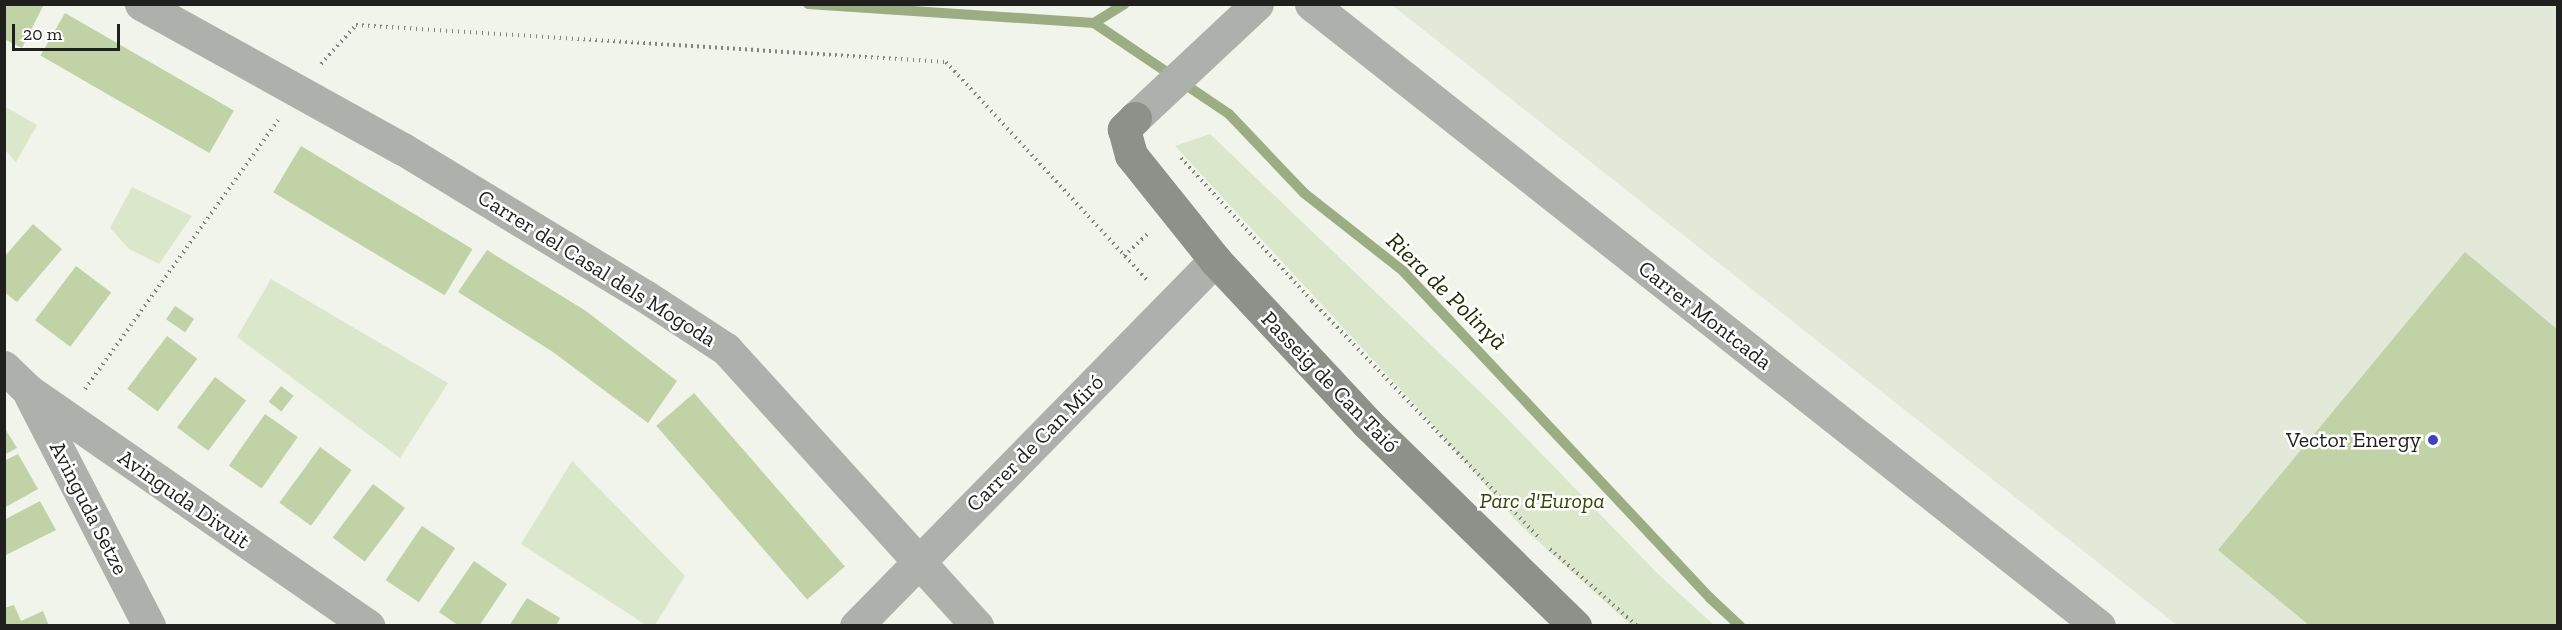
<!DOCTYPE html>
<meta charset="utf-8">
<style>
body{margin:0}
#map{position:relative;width:2562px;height:630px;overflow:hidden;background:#f0f4ea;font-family:"Zilla Slab",serif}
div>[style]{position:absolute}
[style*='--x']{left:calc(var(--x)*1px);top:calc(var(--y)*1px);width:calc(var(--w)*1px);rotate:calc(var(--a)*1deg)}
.built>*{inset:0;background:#e2e9d8}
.green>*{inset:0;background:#dbe7cb}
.stream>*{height:10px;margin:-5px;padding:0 5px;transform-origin:5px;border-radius:5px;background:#9cad83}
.building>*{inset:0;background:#c0d2a6;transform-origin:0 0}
.path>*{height:4px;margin-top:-2px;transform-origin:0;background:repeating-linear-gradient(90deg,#83867f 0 1.5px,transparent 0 6px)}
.minor>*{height:33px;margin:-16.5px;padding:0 16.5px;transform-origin:16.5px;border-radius:16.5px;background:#aeb0ac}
.secondary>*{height:33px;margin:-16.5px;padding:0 16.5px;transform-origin:16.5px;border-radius:16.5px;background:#8e908a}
.dots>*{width:16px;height:16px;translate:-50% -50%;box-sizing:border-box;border:3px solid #fff;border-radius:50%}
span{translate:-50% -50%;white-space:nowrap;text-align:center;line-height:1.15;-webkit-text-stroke:5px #fff;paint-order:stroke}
.street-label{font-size:22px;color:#1f201d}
.poi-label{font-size:22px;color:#1f201d}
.right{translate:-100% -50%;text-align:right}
.park-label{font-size:22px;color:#324702;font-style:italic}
.water-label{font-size:24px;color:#202f00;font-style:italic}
.frame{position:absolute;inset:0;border:6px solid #1f201d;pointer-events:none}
.scale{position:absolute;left:12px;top:24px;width:108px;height:27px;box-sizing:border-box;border:3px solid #1f201d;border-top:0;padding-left:8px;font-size:18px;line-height:21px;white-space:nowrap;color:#1f201d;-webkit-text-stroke:4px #fff;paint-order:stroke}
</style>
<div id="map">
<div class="built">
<div style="clip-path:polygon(1392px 5px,2557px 5px,2557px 625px,2177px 625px)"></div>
</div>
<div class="green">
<div style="clip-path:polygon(4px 106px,37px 125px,16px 162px,5px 150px)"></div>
<div style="clip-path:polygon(1210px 134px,1498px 409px,1658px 574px,1714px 625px,1631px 625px,1521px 526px,1426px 417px,1175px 146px)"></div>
<div style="clip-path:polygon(132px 187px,192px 216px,159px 264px,129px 249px,110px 228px)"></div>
<div style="clip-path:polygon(271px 279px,448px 383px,400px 458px,237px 337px)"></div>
<div style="clip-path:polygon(572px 461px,685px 576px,655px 625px,646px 625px,521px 544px)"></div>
</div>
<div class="stream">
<div style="--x:808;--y:4;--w:287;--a:3.8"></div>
<div style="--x:1094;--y:23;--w:36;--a:-32"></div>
<div style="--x:1094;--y:23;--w:163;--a:34"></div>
<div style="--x:1229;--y:114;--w:109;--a:46.5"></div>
<div style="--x:1304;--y:193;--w:126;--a:38.2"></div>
<div style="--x:1403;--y:271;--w:449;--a:46.8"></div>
<div style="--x:1710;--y:598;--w:41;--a:43"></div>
</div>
<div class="building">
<div style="clip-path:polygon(4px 4px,44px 4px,22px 48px,4px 39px)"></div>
<div style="left:65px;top:13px;width:195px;height:49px;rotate:30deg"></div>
<div style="left:301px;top:146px;width:200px;height:54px;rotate:31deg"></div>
<div style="clip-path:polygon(33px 224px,62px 249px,17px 302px,4px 292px,4px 257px)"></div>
<div style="clip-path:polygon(487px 250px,586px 311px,677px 381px,648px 423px,553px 352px,458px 292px)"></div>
<div style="clip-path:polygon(2465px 252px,2558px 330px,2558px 626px,2310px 626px,2218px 550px)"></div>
<div style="left:76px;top:266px;width:44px;height:68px;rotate:37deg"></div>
<div style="left:175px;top:306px;width:23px;height:16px;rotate:34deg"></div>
<div style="left:167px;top:336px;width:38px;height:66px;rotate:37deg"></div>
<div style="left:215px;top:377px;width:39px;height:63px;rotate:37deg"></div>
<div style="left:281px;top:386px;width:16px;height:20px;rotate:38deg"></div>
<div style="left:694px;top:393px;width:230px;height:50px;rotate:49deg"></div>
<div style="left:265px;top:414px;width:40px;height:63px;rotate:35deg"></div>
<div style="clip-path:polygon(4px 427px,17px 448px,4px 455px)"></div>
<div style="left:320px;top:447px;width:39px;height:69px;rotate:36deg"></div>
<div style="clip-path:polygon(18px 454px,38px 489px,4px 508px,4px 461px)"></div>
<div style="left:373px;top:484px;width:40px;height:67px;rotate:37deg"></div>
<div style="clip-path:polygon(40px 501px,56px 530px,4px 556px,4px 520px)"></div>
<div style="left:422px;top:526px;width:40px;height:65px;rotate:34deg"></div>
<div style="clip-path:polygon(474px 561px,507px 584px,479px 626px,459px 626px,439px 612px)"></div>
<div style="clip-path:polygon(527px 598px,560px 618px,556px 626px,509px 626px)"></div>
<div style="clip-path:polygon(14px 605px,21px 621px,43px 611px,49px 626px,4px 626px,4px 608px)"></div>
</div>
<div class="path">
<div style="--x:321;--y:64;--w:52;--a:-48.1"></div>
<div style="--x:356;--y:25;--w:591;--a:3.59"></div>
<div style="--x:946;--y:62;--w:297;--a:47.3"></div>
<div style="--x:1181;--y:158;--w:194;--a:47.5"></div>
<div style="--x:1312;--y:301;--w:330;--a:46.2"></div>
<div style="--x:1124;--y:256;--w:35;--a:-43"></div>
<div style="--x:85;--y:389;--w:331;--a:-54.3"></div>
<div style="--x:1550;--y:549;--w:116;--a:41.5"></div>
</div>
<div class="minor">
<div style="--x:141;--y:4;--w:299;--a:29"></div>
<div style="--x:403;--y:149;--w:283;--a:31.3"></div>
<div style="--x:645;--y:296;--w:97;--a:33.2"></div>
<div style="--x:726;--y:349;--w:374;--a:47.8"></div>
<div style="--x:1311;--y:4;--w:1004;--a:38.29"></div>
<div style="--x:1135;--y:118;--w:167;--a:-43.1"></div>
<div style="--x:4;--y:367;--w:35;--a:44"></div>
<div style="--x:29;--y:391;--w:413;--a:34.7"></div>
<div style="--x:30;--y:395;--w:260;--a:62.7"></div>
<div style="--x:856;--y:626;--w:513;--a:-45.55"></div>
</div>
<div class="secondary">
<div style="--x:1135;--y:118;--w:16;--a:135"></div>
<div style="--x:1124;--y:129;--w:27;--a:75"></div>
<div style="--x:1131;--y:155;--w:134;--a:51.3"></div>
<div style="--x:1215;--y:260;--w:223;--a:47"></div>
<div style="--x:1367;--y:423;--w:291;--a:44.3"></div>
</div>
<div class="dots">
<div style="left:2433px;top:440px;background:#4243b8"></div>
</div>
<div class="street-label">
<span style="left:597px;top:268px;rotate:32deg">Carrer del Casal dels Mogoda</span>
<span style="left:1705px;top:315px;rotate:38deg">Carrer Montcada</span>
<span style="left:1330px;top:382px;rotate:46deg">Passeig de Can Taió</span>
<span style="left:1035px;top:443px;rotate:-45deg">Carrer de Can Miró</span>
<span style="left:184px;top:499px;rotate:35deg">Avinguda Divuit</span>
<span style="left:89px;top:508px;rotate:63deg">Avinguda Setze</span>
</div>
<div class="poi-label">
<span class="right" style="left:2421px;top:440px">Vector Energy</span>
</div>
<div class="park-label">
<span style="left:1542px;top:501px">Parc d'Europa</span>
</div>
<div class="water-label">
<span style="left:1447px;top:291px;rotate:44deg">Riera de Polinyà</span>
</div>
<div class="frame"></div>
<div class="scale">20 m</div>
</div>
